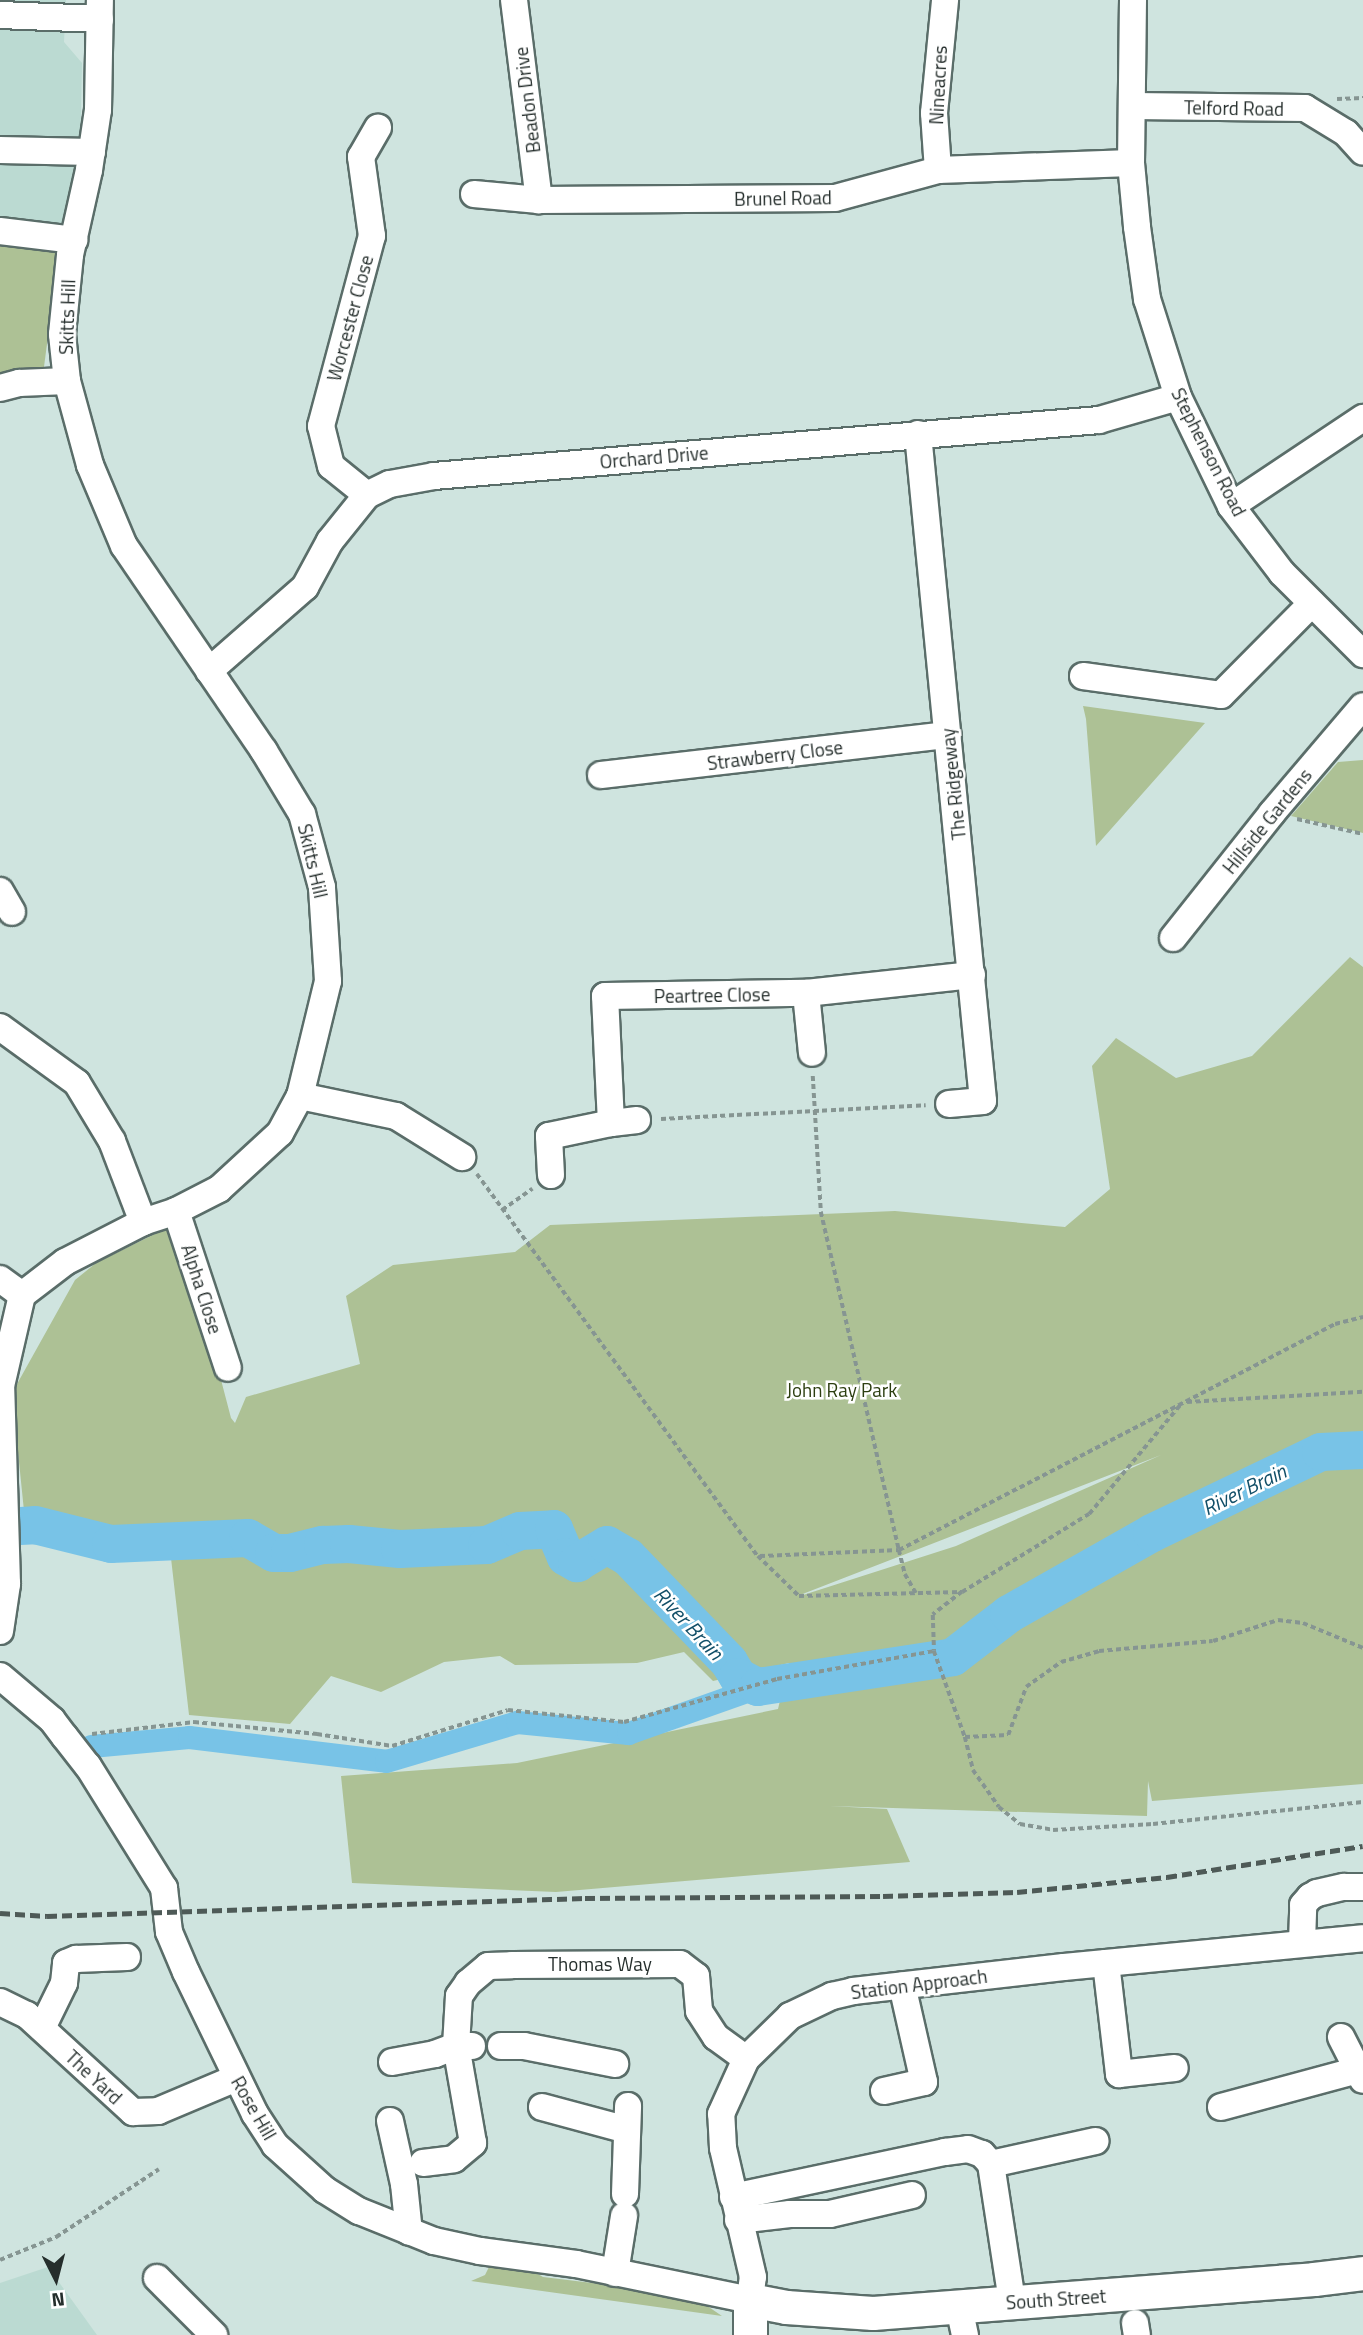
<!DOCTYPE html>
<style>
body{margin:0}
#map{position:relative;width:1363px;height:2335px;overflow:hidden;background:#cfe4df;font-family:"Titillium Web",sans-serif}
div>[style]{position:absolute}
[style*='--x']{left:calc(var(--x)*1px);top:calc(var(--y)*1px);width:calc(var(--w)*1px);rotate:calc(var(--a)*1deg)}
.built>*{inset:0;background:#bbdad2}
.green>*{inset:0;background:#adc195}
.canal>*{height:23px;margin:-11.5px;padding:0 11.5px;transform-origin:11.5px;border-radius:11.5px;background:#78c3e7}
.river>*{height:38px;margin:-19px;padding:0 19px;transform-origin:19px;border-radius:19px;background:#78c3e7}
.path>*{height:3.5px;margin-top:-1.75px;transform-origin:0;background:repeating-linear-gradient(90deg,#869592 0 5px,transparent 0 8.5px)}
.roads{filter:drop-shadow(2px 0 #5a6d69) drop-shadow(-2px 0 #5a6d69) drop-shadow(0 2px #5a6d69) drop-shadow(0 -2px #5a6d69)}
.minor>*{height:26px;margin:-13px;padding:0 13px;transform-origin:13px;border-radius:13px;background:#fff}
.major>*{height:33px;margin:-16.5px;padding:0 16.5px;transform-origin:16.5px;border-radius:16.5px;background:#fff}
.rail>*{height:5px;margin-top:-2.5px;transform-origin:0;background:repeating-linear-gradient(90deg,#4e5a57 0 10px,transparent 0 15px)}
span{translate:-50% -50%;white-space:nowrap;text-align:center;line-height:1.15;-webkit-text-stroke:5px #fff;paint-order:stroke}
.street-label{font-size:19px;color:#252e2c}
.park-label{font-size:19px;color:#2c3e10}
.water-label{font-size:21px;color:#124f68;font-style:italic}
.north{position:absolute;left:21px;top:2244px;width:70px;height:70px;-webkit-text-stroke:5px #fff;paint-order:stroke;rotate:174deg;font-size:19px;font-weight:700;line-height:28px;text-align:center;color:#252e2c}
.north::after{content:'';display:block;margin:auto;width:24px;height:32px;background:#252e2c;clip-path:polygon(50% 0,100% 100%,50% 72%,0 100%)}
</style>
<div id="map">
<div class="built">
<div style="clip-path:polygon(0 0,66px 0,64px 42px,82px 63px,80px 156px,60px 244px,0 238px)"></div>
<div style="clip-path:polygon(48px 2267px,97px 2335px,0 2335px,0 2283px)"></div>
</div>
<div class="green">
<div style="clip-path:polygon(0 238px,60px 244px,44px 367px,0 379px)"></div>
<div style="clip-path:polygon(1083px 706px,1205px 723px,1096px 846px,1086px 719px)"></div>
<div style="clip-path:polygon(1363px 760px,1363px 833px,1291px 816px,1338px 762px)"></div>
<div style="clip-path:polygon(evenodd,1350px 957px,1363px 967px,1363px 1784px,1152px 1801px,1148px 1781px,1147px 1816px,830px 1806px,887px 1809px,910px 1862px,556px 1892px,352px 1883px,341px 1776px,517px 1763px,778px 1709px,789px 1663px,713px 1681px,684px 1652px,637px 1663px,515px 1665px,500px 1656px,444px 1662px,381px 1692px,331px 1676px,290px 1724px,189px 1715px,168px 1532px,146px 1533px,24px 1511px,12px 1393px,75px 1280px,96px 1263px,173px 1225px,197px 1288px,231px 1418px,235px 1423px,246px 1397px,360px 1364px,346px 1296px,393px 1265px,515px 1252px,550px 1225px,895px 1211px,1065px 1227px,1110px 1189px,1092px 1066px,1116px 1038px,1176px 1078px,1252px 1056px,1350px 957px,1161px 1455px,956px 1546px,800px 1596px,800px 1595px,1161px 1455px)"></div>
<div style="clip-path:polygon(486px 2263px,524px 2266px,543px 2277px,691px 2295px,722px 2316px,471px 2281px,485px 2275px,489px 2267px)"></div>
</div>
<div class="canal">
<div style="--x:91;--y:1746;--w:98;--a:-5.2"></div>
<div style="--x:189;--y:1737;--w:198;--a:6.9"></div>
<div style="--x:386;--y:1761;--w:137;--a:-16.6"></div>
<div style="--x:517;--y:1722;--w:112;--a:5.7"></div>
<div style="--x:628;--y:1733;--w:138;--a:-19.5"></div>
</div>
<div class="river">
<div style="--x:0;--y:1527;--w:35;--a:-3"></div>
<div style="--x:35;--y:1525;--w:78;--a:14"></div>
<div style="--x:111;--y:1544;--w:137;--a:-2.5"></div>
<div style="--x:248;--y:1538;--w:30;--a:30"></div>
<div style="--x:274;--y:1553;--w:16;--a:0"></div>
<div style="--x:290;--y:1553;--w:34;--a:-14"></div>
<div style="--x:323;--y:1545;--w:26;--a:-2"></div>
<div style="--x:349;--y:1544;--w:51;--a:5.6"></div>
<div style="--x:400;--y:1549;--w:87;--a:-2.6"></div>
<div style="--x:487;--y:1545;--w:36;--a:-23"></div>
<div style="--x:520;--y:1531;--w:34;--a:-3"></div>
<div style="--x:554;--y:1529;--w:30;--a:67"></div>
<div style="--x:566;--y:1557;--w:13;--a:29"></div>
<div style="--x:577;--y:1563;--w:35;--a:-31"></div>
<div style="--x:607;--y:1545;--w:24;--a:30"></div>
<div style="--x:628;--y:1557;--w:146;--a:46.1"></div>
<div style="--x:729;--y:1662;--w:17;--a:59"></div>
<div style="--x:738;--y:1677;--w:22;--a:27"></div>
<div style="--x:758;--y:1687;--w:197;--a:-8.7"></div>
<div style="--x:953;--y:1657;--w:71;--a:-37.5"></div>
<div style="--x:1009;--y:1614;--w:164;--a:-29.5"></div>
<div style="--x:1152;--y:1533;--w:187;--a:-25.6"></div>
<div style="--x:1321;--y:1452;--w:42;--a:-2.7"></div>
</div>
<div class="path">
<div style="--x:1337;--y:99;--w:26;--a:-2"></div>
<div style="--x:1297;--y:819;--w:68;--a:12.8"></div>
<div style="--x:813;--y:1076;--w:136;--a:86.6"></div>
<div style="--x:821;--y:1212;--w:347;--a:77"></div>
<div style="--x:899;--y:1550;--w:25;--a:76"></div>
<div style="--x:905;--y:1574;--w:22;--a:60"></div>
<div style="--x:661;--y:1119;--w:265;--a:-3"></div>
<div style="--x:477;--y:1174;--w:474;--a:53.7"></div>
<div style="--x:758;--y:1556;--w:57;--a:44.3"></div>
<div style="--x:799;--y:1596;--w:163;--a:-1.4"></div>
<div style="--x:962;--y:1592;--w:37;--a:142"></div>
<div style="--x:933;--y:1615;--w:36;--a:88"></div>
<div style="--x:934;--y:1651;--w:91;--a:70.2"></div>
<div style="--x:965;--y:1737;--w:34;--a:76"></div>
<div style="--x:973;--y:1770;--w:45;--a:54.9"></div>
<div style="--x:999;--y:1807;--w:27;--a:39"></div>
<div style="--x:1020;--y:1824;--w:34;--a:10"></div>
<div style="--x:1053;--y:1830;--w:100;--a:-3.4"></div>
<div style="--x:1153;--y:1824;--w:211;--a:-6"></div>
<div style="--x:502;--y:1210;--w:37;--a:-35"></div>
<div style="--x:1187;--y:1402;--w:176;--a:-3.3"></div>
<div style="--x:760;--y:1556;--w:139;--a:-2.5"></div>
<div style="--x:899;--y:1550;--w:491;--a:-27.4"></div>
<div style="--x:1335;--y:1324;--w:29;--a:-14"></div>
<div style="--x:962;--y:1592;--w:149;--a:-31.6"></div>
<div style="--x:1089;--y:1514;--w:142;--a:-50.1"></div>
<div style="--x:92;--y:1734;--w:103;--a:-6.7"></div>
<div style="--x:194;--y:1722;--w:124;--a:5.6"></div>
<div style="--x:317;--y:1734;--w:76;--a:9.1"></div>
<div style="--x:392;--y:1746;--w:121;--a:-17.2"></div>
<div style="--x:508;--y:1710;--w:117;--a:5.9"></div>
<div style="--x:624;--y:1722;--w:159;--a:-15.7"></div>
<div style="--x:777;--y:1679;--w:159;--a:-10.1"></div>
<div style="--x:965;--y:1737;--w:43;--a:-2.7"></div>
<div style="--x:1008;--y:1735;--w:51;--a:-69.4"></div>
<div style="--x:1026;--y:1687;--w:43;--a:-35.5"></div>
<div style="--x:1061;--y:1662;--w:40;--a:-16"></div>
<div style="--x:1099;--y:1651;--w:114;--a:-5"></div>
<div style="--x:1213;--y:1641;--w:68;--a:-17.9"></div>
<div style="--x:1278;--y:1620;--w:25;--a:7"></div>
<div style="--x:1303;--y:1623;--w:65;--a:22.6"></div>
<div style="--x:0;--y:2260;--w:61;--a:-22.3"></div>
<div style="--x:56;--y:2237;--w:123;--a:-33.4"></div>
</div>
<div class="roads">
<div class="minor">
<div style="--x:514;--y:0;--w:202;--a:82.9"></div>
<div style="--x:1133;--y:0;--w:163;--a:90.7"></div>
<div style="--x:1131;--y:163;--w:64;--a:84.6"></div>
<div style="--x:1137;--y:227;--w:73;--a:82.1"></div>
<div style="--x:1147;--y:299;--w:103;--a:72.4"></div>
<div style="--x:1178;--y:397;--w:121;--a:64.1"></div>
<div style="--x:1231;--y:506;--w:84;--a:52.7"></div>
<div style="--x:1282;--y:573;--w:115;--a:45"></div>
<div style="--x:0;--y:15;--w:100;--a:2.3"></div>
<div style="--x:1133;--y:106;--w:172;--a:0.7"></div>
<div style="--x:1305;--y:108;--w:48;--a:31.4"></div>
<div style="--x:1346;--y:133;--w:25;--a:48"></div>
<div style="--x:0;--y:150;--w:92;--a:1.2"></div>
<div style="--x:938;--y:170;--w:57;--a:-94"></div>
<div style="--x:934;--y:113;--w:114;--a:-84.4"></div>
<div style="--x:474;--y:194;--w:65;--a:5.3"></div>
<div style="--x:539;--y:200;--w:296;--a:-0.4"></div>
<div style="--x:835;--y:198;--w:107;--a:-15.2"></div>
<div style="--x:938;--y:170;--w:193;--a:-2.1"></div>
<div style="--x:0;--y:231;--w:75;--a:6.9"></div>
<div style="--x:0;--y:388;--w:20;--a:-15"></div>
<div style="--x:19;--y:383;--w:48;--a:-2.4"></div>
<div style="--x:918;--y:434;--w:670;--a:84.43"></div>
<div style="--x:983;--y:1101;--w:34;--a:175"></div>
<div style="--x:367;--y:495;--w:46;--a:-141.1"></div>
<div style="--x:331;--y:466;--w:41;--a:-104"></div>
<div style="--x:321;--y:426;--w:197;--a:-75"></div>
<div style="--x:372;--y:236;--w:80;--a:-97.9"></div>
<div style="--x:361;--y:157;--w:34;--a:-60"></div>
<div style="--x:1231;--y:506;--w:159;--a:-33.7"></div>
<div style="--x:209;--y:671;--w:128;--a:-41.2"></div>
<div style="--x:305;--y:587;--w:52;--a:-61.5"></div>
<div style="--x:330;--y:541;--w:59;--a:-51.2"></div>
<div style="--x:367;--y:495;--w:25;--a:-26"></div>
<div style="--x:390;--y:484;--w:45;--a:-10.3"></div>
<div style="--x:434;--y:476;--w:667;--a:-4.81"></div>
<div style="--x:1099;--y:420;--w:82;--a:-16.2"></div>
<div style="--x:1083;--y:676;--w:139;--a:7.8"></div>
<div style="--x:1221;--y:695;--w:129;--a:-45.3"></div>
<div style="--x:601;--y:775;--w:349;--a:-6.6"></div>
<div style="--x:0;--y:891;--w:24;--a:60"></div>
<div style="--x:1173;--y:938;--w:159;--a:-51.6"></div>
<div style="--x:1272;--y:813;--w:140;--a:-49.6"></div>
<div style="--x:806;--y:993;--w:60;--a:84.3"></div>
<div style="--x:0;--y:1027;--w:95;--a:36"></div>
<div style="--x:77;--y:1083;--w:68;--a:58.9"></div>
<div style="--x:112;--y:1141;--w:87;--a:69.1"></div>
<div style="--x:300;--y:1096;--w:98;--a:11.8"></div>
<div style="--x:396;--y:1116;--w:78;--a:31.8"></div>
<div style="--x:637;--y:1120;--w:26;--a:173"></div>
<div style="--x:611;--y:1123;--w:127;--a:-92.7"></div>
<div style="--x:605;--y:996;--w:201;--a:-0.9"></div>
<div style="--x:806;--y:993;--w:167;--a:-6.2"></div>
<div style="--x:551;--y:1175;--w:39;--a:-93"></div>
<div style="--x:549;--y:1136;--w:63;--a:-11.8"></div>
<div style="--x:176;--y:1211;--w:165;--a:71.7"></div>
<div style="--x:0;--y:1279;--w:27;--a:36"></div>
<div style="--x:0;--y:1631;--w:48;--a:-81.5"></div>
<div style="--x:7;--y:1584;--w:198;--a:-91.7"></div>
<div style="--x:1;--y:1386;--w:93;--a:-77"></div>
<div style="--x:22;--y:1295;--w:54;--a:-37.5"></div>
<div style="--x:65;--y:1262;--w:88;--a:-27.1"></div>
<div style="--x:143;--y:1222;--w:35;--a:-18"></div>
<div style="--x:176;--y:1211;--w:48;--a:-27.1"></div>
<div style="--x:219;--y:1189;--w:83;--a:-42.6"></div>
<div style="--x:280;--y:1133;--w:42;--a:-61.6"></div>
<div style="--x:300;--y:1096;--w:118;--a:-76.3"></div>
<div style="--x:328;--y:981;--w:94;--a:-93.7"></div>
<div style="--x:322;--y:887;--w:76;--a:-105.3"></div>
<div style="--x:302;--y:814;--w:74;--a:-121.1"></div>
<div style="--x:264;--y:751;--w:248;--a:-124.3"></div>
<div style="--x:124;--y:546;--w:88;--a:-112.8"></div>
<div style="--x:90;--y:465;--w:87;--a:-105.3"></div>
<div style="--x:67;--y:381;--w:47;--a:-96.1"></div>
<div style="--x:62;--y:334;--w:79;--a:-84.2"></div>
<div style="--x:70;--y:255;--w:87;--a:-77.4"></div>
<div style="--x:89;--y:170;--w:61;--a:-81.5"></div>
<div style="--x:98;--y:110;--w:110;--a:-89"></div>
<div style="--x:0;--y:1676;--w:68;--a:40.2"></div>
<div style="--x:52;--y:1720;--w:21;--a:53"></div>
<div style="--x:65;--y:1737;--w:37;--a:52"></div>
<div style="--x:88;--y:1766;--w:144;--a:58.1"></div>
<div style="--x:164;--y:1888;--w:44;--a:83.5"></div>
<div style="--x:169;--y:1932;--w:43;--a:67"></div>
<div style="--x:186;--y:1972;--w:158;--a:64.1"></div>
<div style="--x:255;--y:2114;--w:37;--a:57"></div>
<div style="--x:275;--y:2145;--w:67;--a:42"></div>
<div style="--x:325;--y:2190;--w:40;--a:32"></div>
<div style="--x:359;--y:2211;--w:81;--a:21.8"></div>
<div style="--x:434;--y:2241;--w:47;--a:12.3"></div>
<div style="--x:480;--y:2251;--w:97;--a:7.7"></div>
<div style="--x:576;--y:2264;--w:178;--a:11.7"></div>
<div style="--x:750;--y:2300;--w:23;--a:-83"></div>
<div style="--x:753;--y:2277;--w:132;--a:-103.1"></div>
<div style="--x:723;--y:2148;--w:34;--a:-93"></div>
<div style="--x:721;--y:2114;--w:60;--a:-65.6"></div>
<div style="--x:746;--y:2059;--w:62;--a:-44.3"></div>
<div style="--x:790;--y:2016;--w:47;--a:-25.5"></div>
<div style="--x:832;--y:1996;--w:22;--a:-13"></div>
<div style="--x:853;--y:1991;--w:212;--a:-6.5"></div>
<div style="--x:1064;--y:1967;--w:300;--a:-5.5"></div>
<div style="--x:1302;--y:1942;--w:37;--a:-88"></div>
<div style="--x:1303;--y:1905;--w:11;--a:-49"></div>
<div style="--x:1310;--y:1897;--w:8;--a:-30"></div>
<div style="--x:1317;--y:1893;--w:28;--a:-13"></div>
<div style="--x:1344;--y:1887;--w:19;--a:0"></div>
<div style="--x:1106;--y:1963;--w:112;--a:83.3"></div>
<div style="--x:1119;--y:2074;--w:56;--a:-6.1"></div>
<div style="--x:0;--y:2002;--w:30;--a:26"></div>
<div style="--x:27;--y:2015;--w:144;--a:42.5"></div>
<div style="--x:133;--y:2112;--w:25;--a:-2"></div>
<div style="--x:158;--y:2111;--w:85;--a:-22.9"></div>
<div style="--x:42;--y:2028;--w:50;--a:-63.9"></div>
<div style="--x:64;--y:1983;--w:20;--a:-84"></div>
<div style="--x:66;--y:1963;--w:11;--a:-22"></div>
<div style="--x:76;--y:1959;--w:51;--a:-2.2"></div>
<div style="--x:1341;--y:2037;--w:48;--a:62.9"></div>
<div style="--x:501;--y:2046;--w:23;--a:0"></div>
<div style="--x:524;--y:2046;--w:93;--a:11.2"></div>
<div style="--x:392;--y:2062;--w:44;--a:-10.5"></div>
<div style="--x:435;--y:2054;--w:22;--a:-21"></div>
<div style="--x:456;--y:2046;--w:50;--a:-86.6"></div>
<div style="--x:459;--y:1996;--w:16;--a:-55"></div>
<div style="--x:468;--y:1983;--w:26;--a:-40"></div>
<div style="--x:488;--y:1966;--w:24;--a:-2"></div>
<div style="--x:512;--y:1965;--w:168;--a:-0.3"></div>
<div style="--x:680;--y:1964;--w:20;--a:37"></div>
<div style="--x:696;--y:1976;--w:35;--a:85"></div>
<div style="--x:699;--y:2011;--w:31;--a:57"></div>
<div style="--x:716;--y:2037;--w:37;--a:36"></div>
<div style="--x:884;--y:2091;--w:41;--a:-12.7"></div>
<div style="--x:924;--y:2082;--w:99;--a:-102.8"></div>
<div style="--x:542;--y:2107;--w:88;--a:15.1"></div>
<div style="--x:1221;--y:2107;--w:142;--a:-15.1"></div>
<div style="--x:390;--y:2121;--w:65;--a:77.5"></div>
<div style="--x:404;--y:2184;--w:48;--a:84.1"></div>
<div style="--x:423;--y:2163;--w:31;--a:-7"></div>
<div style="--x:454;--y:2159;--w:25;--a:-40"></div>
<div style="--x:473;--y:2143;--w:98;--a:-99.9"></div>
<div style="--x:456;--y:2046;--w:16;--a:0"></div>
<div style="--x:991;--y:2164;--w:107;--a:-12.4"></div>
<div style="--x:625;--y:2194;--w:88;--a:-88"></div>
<div style="--x:733;--y:2197;--w:217;--a:-12"></div>
<div style="--x:945;--y:2152;--w:23;--a:-7"></div>
<div style="--x:968;--y:2149;--w:15;--a:20"></div>
<div style="--x:982;--y:2154;--w:13;--a:48"></div>
<div style="--x:991;--y:2164;--w:140;--a:81.3"></div>
<div style="--x:738;--y:2220;--w:52;--a:-6.6"></div>
<div style="--x:790;--y:2214;--w:40;--a:0"></div>
<div style="--x:830;--y:2214;--w:84;--a:-13"></div>
<div style="--x:615;--y:2273;--w:58;--a:-81"></div>
<div style="--x:157;--y:2278;--w:81;--a:45"></div>
<div style="--x:959;--y:2307;--w:29;--a:78"></div>
<div style="--x:1135;--y:2323;--w:12;--a:81"></div>
</div>
<div class="major">
<div style="--x:750;--y:2335;--w:35;--a:-90"></div>
<div style="--x:750;--y:2300;--w:37;--a:11"></div>
<div style="--x:786;--y:2307;--w:87;--a:3.9"></div>
<div style="--x:873;--y:2313;--w:442;--a:-4.4"></div>
<div style="--x:1314;--y:2279;--w:49;--a:-7"></div>
</div>
</div>
<div class="rail">
<div style="--x:0;--y:1913;--w:47;--a:3.7"></div>
<div style="--x:47;--y:1916;--w:538;--a:-1.92"></div>
<div style="--x:585;--y:1898;--w:298;--a:-0.4"></div>
<div style="--x:883;--y:1896;--w:134;--a:-1.7"></div>
<div style="--x:1017;--y:1892;--w:151;--a:-5.7"></div>
<div style="--x:1167;--y:1877;--w:198;--a:-9"></div>
</div>
<div class="street-label">
<span style="left:938px;top:85px;rotate:-87deg">Nineacres</span>
<span style="left:527px;top:100px;rotate:-97deg">Beadon Drive</span>
<span style="left:1234px;top:108px;rotate:1deg">Telford Road</span>
<span style="left:783px;top:198px;rotate:-1deg">Brunel Road</span>
<span style="left:67px;top:317px;rotate:-88deg">Skitts Hill</span>
<span style="left:350px;top:318px;rotate:-75deg">Worcester Close</span>
<span style="left:1209px;top:452px;rotate:63deg">Stephenson Road</span>
<span style="left:654px;top:457px;rotate:-5deg">Orchard Drive</span>
<span style="left:775px;top:755px;rotate:-7deg">Strawberry Close</span>
<span style="left:953px;top:784px;rotate:-96deg">The Ridgeway</span>
<span style="left:1267px;top:821px;rotate:-51deg">Hillside Gardens</span>
<span style="left:313px;top:861px;rotate:77deg">Skitts Hill</span>
<span style="left:712px;top:995px;rotate:-1deg">Peartree Close</span>
<span style="left:202px;top:1289px;rotate:72deg">Alpha Close</span>
<span style="left:600px;top:1964px">Thomas Way</span>
<span style="left:919px;top:1984px;rotate:-7deg">Station Approach</span>
<span style="left:94px;top:2077px;rotate:43deg">The Yard</span>
<span style="left:254px;top:2108px;rotate:60deg">Rose Hill</span>
<span style="left:1056px;top:2299px;rotate:-4deg">South Street</span>
</div>
<div class="park-label">
<span style="left:842px;top:1390px">John Ray Park</span>
</div>
<div class="water-label">
<span style="left:1244px;top:1489px;rotate:-26deg">River Brain</span>
<span style="left:689px;top:1623px;rotate:47deg">River Brain</span>
</div>
<div class="north">N</div>
</div>
